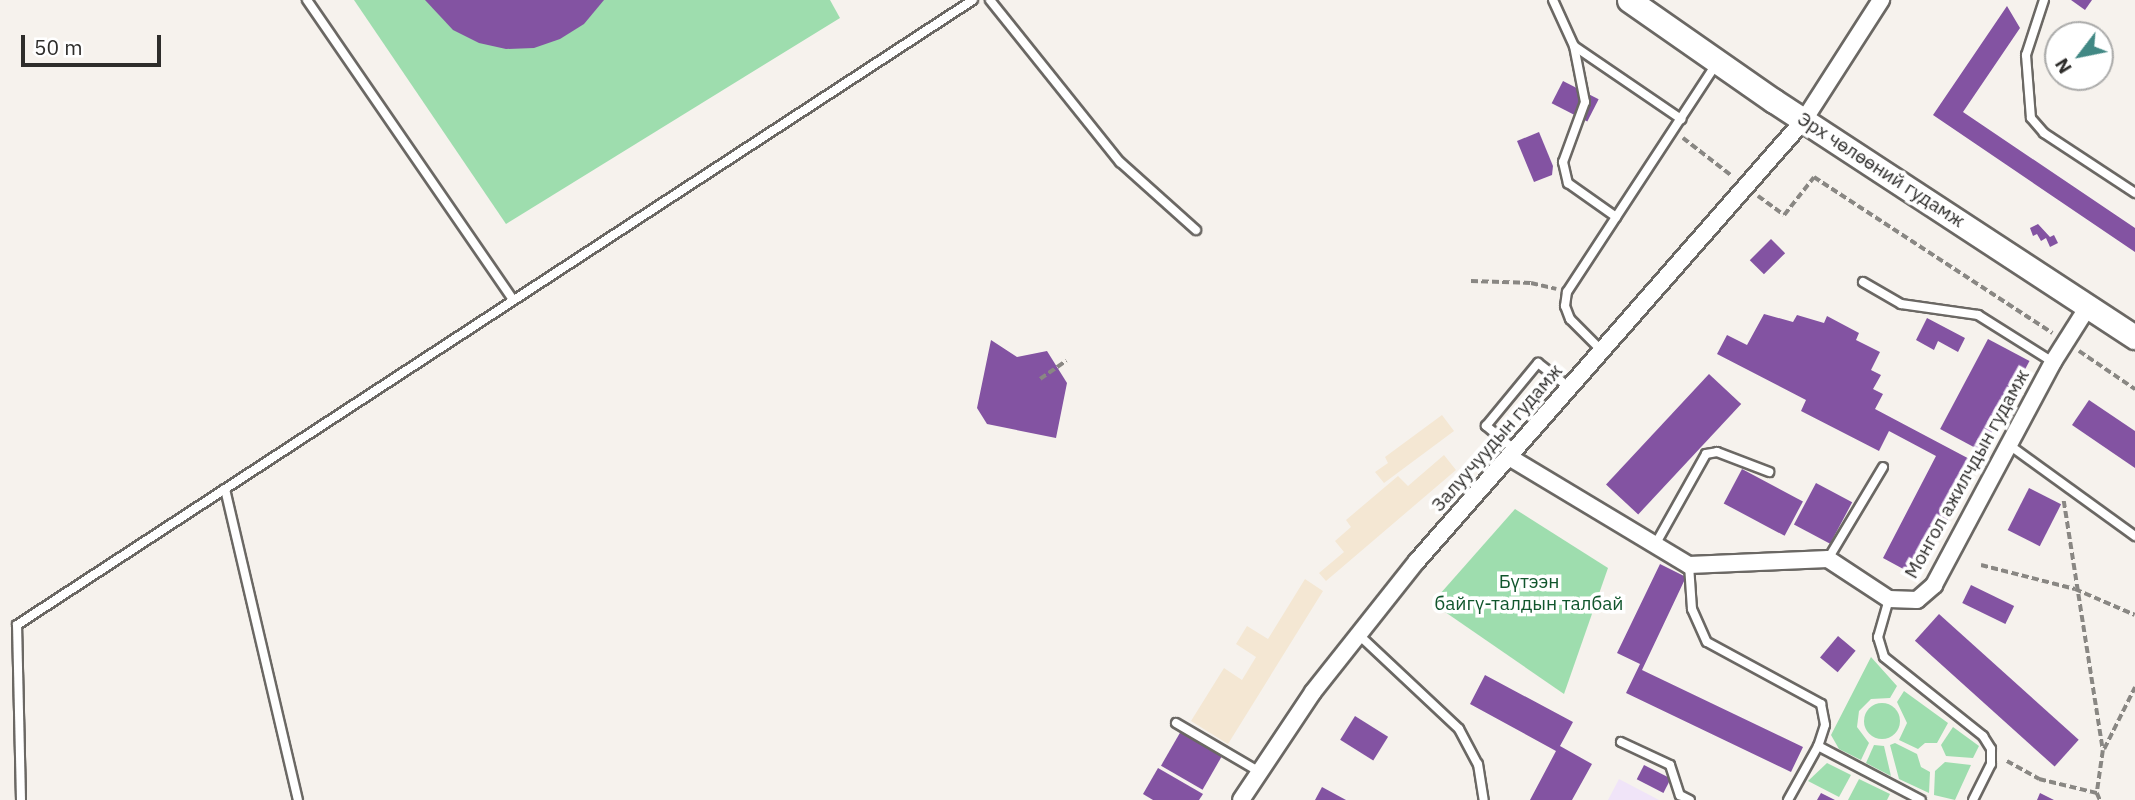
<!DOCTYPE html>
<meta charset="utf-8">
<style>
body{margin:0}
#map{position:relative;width:2135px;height:800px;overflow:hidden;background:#f6f2ed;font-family:"IBM Plex Sans",sans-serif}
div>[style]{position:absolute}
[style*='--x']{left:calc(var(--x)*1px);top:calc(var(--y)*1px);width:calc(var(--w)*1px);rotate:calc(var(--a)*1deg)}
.industrial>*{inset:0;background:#f4e7d3}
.education>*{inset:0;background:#f0e4f8}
.green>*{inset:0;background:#9eddae}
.round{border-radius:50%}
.building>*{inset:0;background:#8353a2;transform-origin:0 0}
.path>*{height:3.5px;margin-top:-1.75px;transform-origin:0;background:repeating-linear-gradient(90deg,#898783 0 7px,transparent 0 10.5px)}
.roads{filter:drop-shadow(2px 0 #6b6864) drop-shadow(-2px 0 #6b6864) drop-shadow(0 2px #6b6864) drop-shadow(0 -2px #6b6864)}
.service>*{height:8px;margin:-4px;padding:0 4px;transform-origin:4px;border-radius:4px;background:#fff}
.minor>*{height:16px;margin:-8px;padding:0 8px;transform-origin:8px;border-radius:8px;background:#fff}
.secondary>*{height:23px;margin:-11.5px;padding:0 11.5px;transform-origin:11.5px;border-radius:11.5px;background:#fff}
span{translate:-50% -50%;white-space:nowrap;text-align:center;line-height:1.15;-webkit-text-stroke:7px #fff;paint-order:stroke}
.street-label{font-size:19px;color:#2e2d2b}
.park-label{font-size:19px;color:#11562d}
.north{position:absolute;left:2044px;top:21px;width:70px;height:70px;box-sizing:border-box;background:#fff;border:2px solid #ababaa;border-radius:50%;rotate:238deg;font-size:19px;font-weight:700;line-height:28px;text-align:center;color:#2e2d2b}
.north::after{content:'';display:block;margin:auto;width:24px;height:32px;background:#418884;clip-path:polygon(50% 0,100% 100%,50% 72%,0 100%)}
.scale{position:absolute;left:21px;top:35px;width:140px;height:32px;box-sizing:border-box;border:4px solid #2e2d2b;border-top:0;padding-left:9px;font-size:21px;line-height:24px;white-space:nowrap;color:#2e2d2b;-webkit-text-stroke:5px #fff;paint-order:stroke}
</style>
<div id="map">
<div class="industrial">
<div style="clip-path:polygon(1442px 415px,1454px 431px,1384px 483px,1375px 472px,1388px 463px,1385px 457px)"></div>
<div style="clip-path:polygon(1444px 455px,1456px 470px,1326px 581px,1319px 573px,1344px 552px,1335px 541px,1351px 527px,1346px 520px,1398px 476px,1408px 486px)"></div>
<div style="clip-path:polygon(1305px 579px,1323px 591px,1228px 744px,1191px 721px,1224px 668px,1242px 680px,1256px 657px,1236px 644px,1247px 626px,1268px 639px)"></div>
</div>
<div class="education">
<div style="clip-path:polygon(1619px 779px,1659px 800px,1608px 800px)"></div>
</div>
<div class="green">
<div style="clip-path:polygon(354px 0,830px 0,840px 18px,506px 224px)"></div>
<div style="clip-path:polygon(1515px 509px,1608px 568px,1564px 694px,1432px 603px)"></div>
<div style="clip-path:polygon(1871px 657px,1897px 686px,1890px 698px,1871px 699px,1859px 711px,1857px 727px,1869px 743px,1861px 760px,1839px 749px,1831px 735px)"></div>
<div style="clip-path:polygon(1904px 691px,1948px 723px,1937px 743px,1925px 743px,1918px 749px,1899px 740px,1907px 723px,1897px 702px)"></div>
<div class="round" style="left:1864px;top:703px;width:36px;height:36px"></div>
<div style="clip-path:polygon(1953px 727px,1979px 746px,1973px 758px,1946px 756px,1941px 745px)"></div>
<div style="clip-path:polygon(1895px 743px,1917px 754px,1921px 767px,1930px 772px,1929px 793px,1899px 779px,1890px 745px)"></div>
<div style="clip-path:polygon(1874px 745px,1884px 746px,1891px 776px,1866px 763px)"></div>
<div style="clip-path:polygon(1945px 762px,1971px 765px,1955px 800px,1934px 795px,1935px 771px)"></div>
<div style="clip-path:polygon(1827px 763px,1851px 775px,1839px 797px,1808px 781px)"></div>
<div style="clip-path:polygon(1859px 779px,1890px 794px,1887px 800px,1848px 800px)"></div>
</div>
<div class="building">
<div style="clip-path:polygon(425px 0,604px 0,584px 24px,560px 39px,534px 48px,506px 49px,479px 43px,453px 30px)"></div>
<div style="clip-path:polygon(2071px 0,2092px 0,2085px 10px)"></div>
<div style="clip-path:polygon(2007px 6px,2020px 28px,1963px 112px,2135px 228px,2135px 252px,1933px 115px)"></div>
<div style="left:1563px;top:81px;width:40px;height:25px;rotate:27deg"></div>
<div style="clip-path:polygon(1539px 132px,1553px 166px,1552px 175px,1534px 182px,1517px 141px)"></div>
<div style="clip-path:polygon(2038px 224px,2050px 237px,2054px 235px,2058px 243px,2050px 247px,2046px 238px,2041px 241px,2037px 234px,2033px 236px,2030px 228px)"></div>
<div style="left:1771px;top:239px;width:20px;height:30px;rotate:45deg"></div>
<div style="clip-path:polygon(1764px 314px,1793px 322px,1797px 315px,1824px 323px,1827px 316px,1859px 333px,1856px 340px,1880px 352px,1871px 370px,1881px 375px,1873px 389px,1883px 394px,1875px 409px,1977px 463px,1918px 577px,1883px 558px,1936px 456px,1889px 431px,1879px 451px,1801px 411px,1806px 400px,1717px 354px,1727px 335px,1747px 345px)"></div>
<div style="clip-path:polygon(1927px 318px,1965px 338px,1958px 352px,1938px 341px,1934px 350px,1916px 340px)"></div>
<div style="left:1988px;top:339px;width:47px;height:102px;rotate:28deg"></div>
<div style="clip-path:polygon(991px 340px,1017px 357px,1047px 351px,1067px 383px,1056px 438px,987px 424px,977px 408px)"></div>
<div style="left:1709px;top:374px;width:44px;height:151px;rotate:43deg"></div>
<div style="clip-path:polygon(2089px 400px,2135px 431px,2135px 468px,2072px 425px)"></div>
<div style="left:1742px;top:469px;width:69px;height:39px;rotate:28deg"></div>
<div style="left:1816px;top:483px;width:41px;height:47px;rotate:28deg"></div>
<div style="left:2029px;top:488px;width:36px;height:47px;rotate:27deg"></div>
<div style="clip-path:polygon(1660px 564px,1686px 577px,1642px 670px,1803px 747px,1791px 772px,1626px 693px,1640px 664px,1617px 653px)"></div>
<div style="left:1971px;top:585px;width:48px;height:20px;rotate:26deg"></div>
<div style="left:1939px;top:614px;width:188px;height:36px;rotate:42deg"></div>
<div style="left:1838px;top:636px;width:23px;height:28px;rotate:40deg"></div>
<div style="clip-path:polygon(1485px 675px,1573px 722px,1560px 746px,1592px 764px,1572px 800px,1530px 800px,1556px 751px,1470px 704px)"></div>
<div style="left:1355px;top:716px;width:39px;height:28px;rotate:32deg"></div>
<div style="left:1181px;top:731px;width:48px;height:40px;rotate:30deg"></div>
<div style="left:1644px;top:765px;width:30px;height:16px;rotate:27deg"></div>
<div style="clip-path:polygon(1158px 768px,1203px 794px,1199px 800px,1153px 800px,1143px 794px)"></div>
<div style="clip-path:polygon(1322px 787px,1346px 800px,1315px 800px)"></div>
<div style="clip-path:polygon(1821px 793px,1835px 800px,1817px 800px)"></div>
<div style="clip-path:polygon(2040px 793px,2054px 800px,2037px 800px)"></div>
</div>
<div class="path">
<div style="--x:1683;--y:138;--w:62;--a:37.8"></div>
<div style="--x:1758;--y:196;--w:32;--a:36"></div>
<div style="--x:1784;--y:215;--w:48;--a:-51.7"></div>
<div style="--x:1814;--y:177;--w:285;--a:33.2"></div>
<div style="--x:1471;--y:281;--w:60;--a:1.9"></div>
<div style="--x:1531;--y:283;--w:26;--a:13"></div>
<div style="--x:2079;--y:351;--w:68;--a:34.2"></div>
<div style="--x:1040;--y:379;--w:32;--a:-35"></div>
<div style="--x:2064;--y:501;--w:253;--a:81.1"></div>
<div style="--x:2103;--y:751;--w:42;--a:98.1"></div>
<div style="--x:1981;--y:565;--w:97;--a:14.3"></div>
<div style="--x:2075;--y:589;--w:65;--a:23.4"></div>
<div style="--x:2104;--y:749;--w:69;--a:-63.4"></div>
<div style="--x:2007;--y:761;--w:37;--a:29"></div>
<div style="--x:2039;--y:779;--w:60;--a:13.6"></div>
<div style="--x:2097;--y:793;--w:8;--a:67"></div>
</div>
<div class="roads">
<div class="service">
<div style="--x:307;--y:0;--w:364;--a:55.5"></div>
<div style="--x:990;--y:0;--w:208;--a:51.3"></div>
<div style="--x:1120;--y:162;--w:102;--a:41.8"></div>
<div style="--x:1553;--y:0;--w:51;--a:65.5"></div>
<div style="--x:1574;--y:46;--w:130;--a:34.3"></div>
<div style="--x:2044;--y:0;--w:58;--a:108.1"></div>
<div style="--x:2026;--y:55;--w:63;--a:85.5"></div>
<div style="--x:2031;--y:118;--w:20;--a:49"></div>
<div style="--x:2044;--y:133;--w:109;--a:33.4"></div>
<div style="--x:1574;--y:46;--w:57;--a:78.9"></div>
<div style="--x:1585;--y:102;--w:64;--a:110.1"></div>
<div style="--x:1563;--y:162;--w:22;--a:77"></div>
<div style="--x:1568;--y:183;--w:59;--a:35.3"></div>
<div style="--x:1863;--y:282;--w:44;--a:30.1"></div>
<div style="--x:1901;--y:304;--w:78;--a:8.1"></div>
<div style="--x:1978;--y:315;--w:89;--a:32.1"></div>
<div style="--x:1602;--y:351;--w:45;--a:-135"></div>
<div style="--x:1570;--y:319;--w:14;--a:-111"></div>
<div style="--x:1565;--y:306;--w:14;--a:-82"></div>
<div style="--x:1567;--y:292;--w:274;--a:-56.8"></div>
<div style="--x:2008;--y:444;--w:157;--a:35.9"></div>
<div style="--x:1515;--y:450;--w:38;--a:-140"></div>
<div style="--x:1486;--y:426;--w:82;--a:-50.5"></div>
<div style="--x:1538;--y:363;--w:41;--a:38"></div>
<div style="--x:225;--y:489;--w:319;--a:76.8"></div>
<div style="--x:1655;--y:545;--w:104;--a:-60.7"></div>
<div style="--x:1706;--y:454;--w:11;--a:-10"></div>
<div style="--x:1717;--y:452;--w:56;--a:21"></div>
<div style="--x:1828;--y:559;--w:107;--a:-59.1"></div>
<div style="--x:1689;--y:565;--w:44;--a:86.1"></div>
<div style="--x:1692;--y:609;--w:36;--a:66"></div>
<div style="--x:1707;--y:642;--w:130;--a:28.5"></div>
<div style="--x:1821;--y:704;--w:21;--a:79"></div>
<div style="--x:1825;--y:725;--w:22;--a:108"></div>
<div style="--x:1818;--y:746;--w:116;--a:27.7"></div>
<div style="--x:1889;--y:599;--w:40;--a:106"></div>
<div style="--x:1878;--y:637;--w:21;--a:73"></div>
<div style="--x:1884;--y:657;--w:127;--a:38.6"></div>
<div style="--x:1983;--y:736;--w:15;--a:58"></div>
<div style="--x:1991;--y:749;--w:15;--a:90"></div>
<div style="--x:1991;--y:764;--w:40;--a:116.6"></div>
<div style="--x:1359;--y:635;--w:137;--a:43.2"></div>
<div style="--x:1459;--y:729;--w:40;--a:62"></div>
<div style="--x:1478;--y:764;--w:36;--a:81"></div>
<div style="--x:1176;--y:723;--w:95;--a:30.3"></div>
<div style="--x:1621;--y:742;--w:54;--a:25.1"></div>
<div style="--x:1670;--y:765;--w:32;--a:72"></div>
<div style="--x:1680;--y:795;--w:11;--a:27"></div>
<div style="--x:21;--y:800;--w:175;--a:-91.3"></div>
<div style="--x:17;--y:625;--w:1142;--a:-33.18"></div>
<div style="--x:1788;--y:800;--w:62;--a:-60.9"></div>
</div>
<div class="minor">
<div style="--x:1509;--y:457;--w:210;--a:31"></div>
<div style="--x:1689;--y:565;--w:139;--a:-2.5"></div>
<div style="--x:1828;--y:559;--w:73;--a:33.3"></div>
<div style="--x:1889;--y:599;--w:28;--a:2"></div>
<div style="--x:1917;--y:600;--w:23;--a:-41"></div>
<div style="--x:1934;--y:585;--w:253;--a:-61.9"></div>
<div style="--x:2053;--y:362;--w:67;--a:-57.7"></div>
<div style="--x:1241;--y:800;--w:130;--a:-56.3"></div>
<div style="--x:1313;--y:692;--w:167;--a:-51.6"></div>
<div style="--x:1417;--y:561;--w:587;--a:-48.73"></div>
<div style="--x:1804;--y:120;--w:143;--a:-57.3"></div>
</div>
<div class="secondary">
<div style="--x:1629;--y:0;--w:177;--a:34.9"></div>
<div style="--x:1774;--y:101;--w:431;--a:33.2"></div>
</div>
</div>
<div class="street-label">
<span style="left:1881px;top:170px;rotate:33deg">Эрх чөлөөний гудамж</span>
<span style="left:1497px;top:438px;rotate:-49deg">Залуучуудын гудамж</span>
<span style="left:1967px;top:474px;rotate:-61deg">Монгол ажилчдын гудамж</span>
</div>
<div class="park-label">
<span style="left:1529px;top:593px">Бүтээн<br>байгү-талдын талбай</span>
</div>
<div class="north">N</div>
<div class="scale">50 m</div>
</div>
